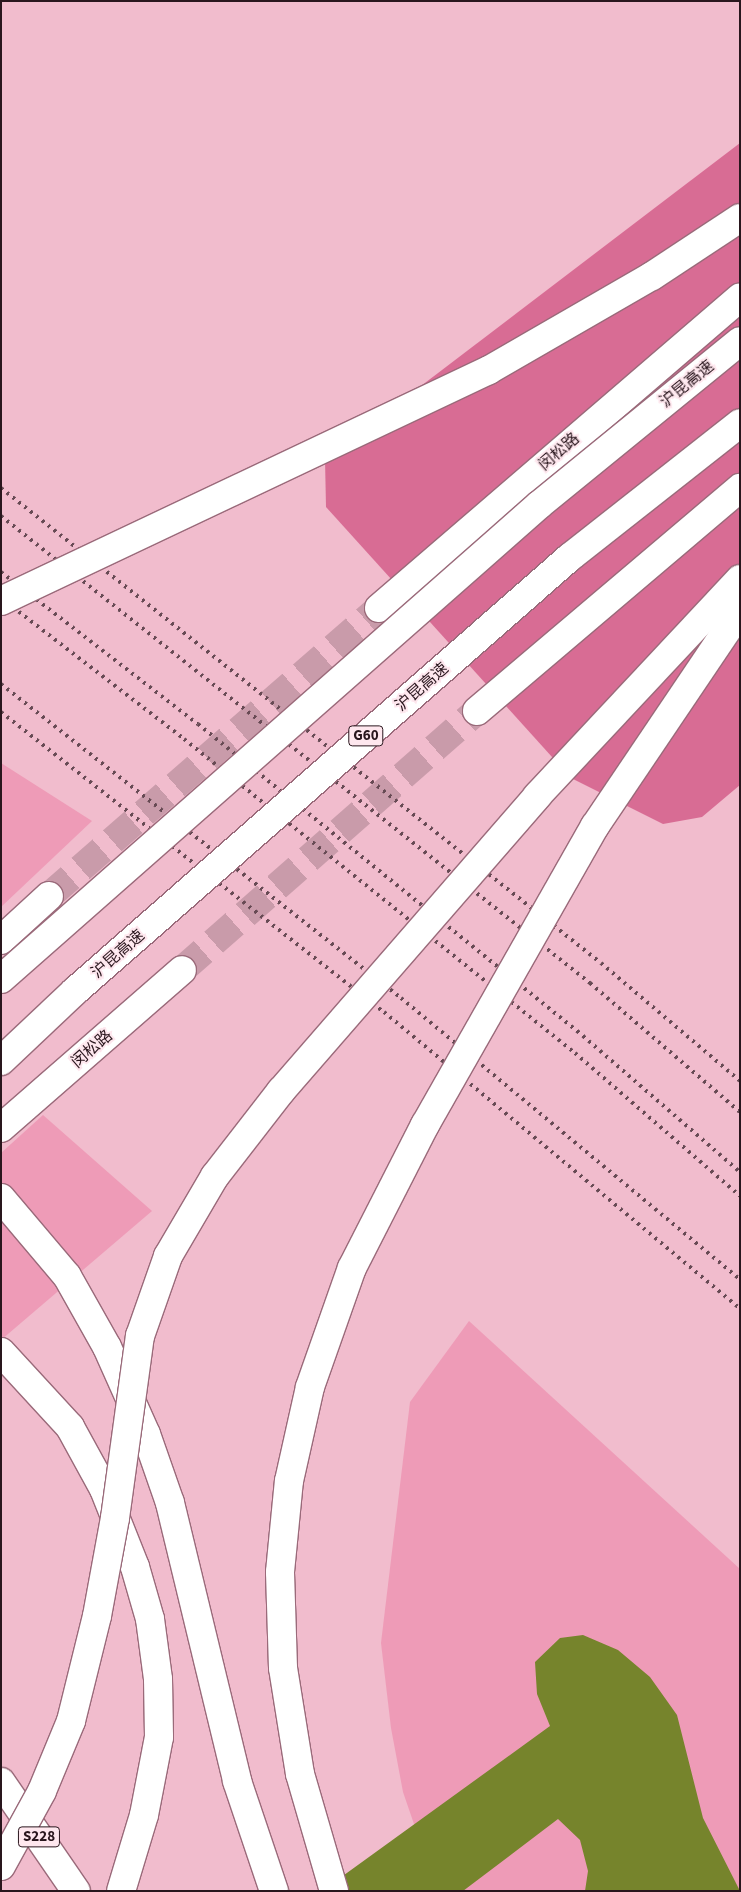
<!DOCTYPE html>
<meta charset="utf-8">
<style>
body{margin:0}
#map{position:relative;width:741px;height:1892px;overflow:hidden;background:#f1bccd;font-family:"Source Sans 3","Noto Sans SC",sans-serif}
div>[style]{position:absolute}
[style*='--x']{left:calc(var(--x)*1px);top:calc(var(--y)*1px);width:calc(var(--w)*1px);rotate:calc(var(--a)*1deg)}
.green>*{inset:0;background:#ee9bb7}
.forest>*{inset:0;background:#d86c94}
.water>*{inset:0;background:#76842c}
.primary-tunnel>*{height:28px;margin-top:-14px;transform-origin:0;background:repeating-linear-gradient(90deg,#c99baa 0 28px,transparent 0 42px)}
.roads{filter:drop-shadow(1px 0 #9a6a7a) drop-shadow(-1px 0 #9a6a7a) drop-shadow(0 1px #9a6a7a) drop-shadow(0 -1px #9a6a7a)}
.primary>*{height:28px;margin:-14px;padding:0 14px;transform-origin:14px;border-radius:14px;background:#fff}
.trunk>*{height:28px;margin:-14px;padding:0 14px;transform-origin:14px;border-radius:14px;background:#fff}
.motorway>*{height:28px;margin:-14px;padding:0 14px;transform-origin:14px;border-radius:14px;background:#fff}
.rail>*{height:4px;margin-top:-2px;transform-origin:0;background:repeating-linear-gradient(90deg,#674a54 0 2.5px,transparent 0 7.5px)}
.bridges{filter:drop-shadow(1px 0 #9a6a7a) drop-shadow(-1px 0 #9a6a7a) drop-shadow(0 1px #9a6a7a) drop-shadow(0 -1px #9a6a7a)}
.motorway-bridge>*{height:28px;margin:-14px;padding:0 14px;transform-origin:14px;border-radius:14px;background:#fff}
span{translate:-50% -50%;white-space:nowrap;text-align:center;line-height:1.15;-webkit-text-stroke:4px #fee7ee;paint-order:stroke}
.shield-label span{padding:1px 4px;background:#fee7ee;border:1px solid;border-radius:4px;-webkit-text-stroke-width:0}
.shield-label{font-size:15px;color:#29161d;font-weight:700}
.street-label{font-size:16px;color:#29161d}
.frame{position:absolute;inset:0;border:2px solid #29161d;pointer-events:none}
</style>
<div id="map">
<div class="green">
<div style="clip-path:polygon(1px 763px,92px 821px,1px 907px)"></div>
<div style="clip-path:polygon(43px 1115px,152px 1211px,1px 1340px,1px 1153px)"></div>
<div style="clip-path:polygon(469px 1321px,740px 1569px,740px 1891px,437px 1891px,403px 1792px,391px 1728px,381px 1643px,410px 1402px)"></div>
</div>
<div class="forest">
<div style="clip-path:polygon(740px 143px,740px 785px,702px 817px,663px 824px,571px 778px,326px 507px,325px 459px)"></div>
</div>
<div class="water">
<div style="clip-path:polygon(583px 1635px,618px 1650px,650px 1677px,677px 1715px,703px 1818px,740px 1891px,585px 1891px,588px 1871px,580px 1840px,558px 1819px,463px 1891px,322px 1891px,550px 1726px,537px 1694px,535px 1662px,560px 1638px)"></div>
</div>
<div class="primary-tunnel">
<div style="--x:49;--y:896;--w:438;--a:-41.1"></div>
<div style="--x:182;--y:970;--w:393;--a:-41.3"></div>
</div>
<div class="roads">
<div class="primary">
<div style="--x:379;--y:608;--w:476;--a:-40.7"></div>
<div style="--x:477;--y:711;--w:345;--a:-40.3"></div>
<div style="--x:1;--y:940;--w:65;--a:-42.5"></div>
<div style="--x:1;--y:1128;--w:240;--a:-41.1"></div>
</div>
<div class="trunk">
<div style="--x:1;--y:1782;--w:132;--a:55.5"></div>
</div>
<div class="motorway">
<div style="--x:1;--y:1198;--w:102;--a:49.8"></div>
<div style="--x:67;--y:1276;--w:81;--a:60.6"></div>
<div style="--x:107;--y:1347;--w:95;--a:65.9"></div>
<div style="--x:146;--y:1434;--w:73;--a:70.8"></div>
<div style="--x:170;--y:1503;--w:286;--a:76.4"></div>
<div style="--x:237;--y:1781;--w:116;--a:71.4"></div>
<div style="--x:1;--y:1352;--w:102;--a:47.4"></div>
<div style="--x:70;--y:1427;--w:71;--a:61.3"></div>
<div style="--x:104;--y:1489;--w:84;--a:68.3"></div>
<div style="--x:135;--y:1567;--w:54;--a:73.9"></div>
<div style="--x:150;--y:1619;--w:61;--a:82.4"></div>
<div style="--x:158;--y:1679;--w:58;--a:89"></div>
<div style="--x:159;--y:1737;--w:79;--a:100.9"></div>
<div style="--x:144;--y:1815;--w:79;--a:106.8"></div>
</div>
</div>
<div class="rail">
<div style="--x:1;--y:488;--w:765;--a:38.37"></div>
<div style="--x:601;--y:963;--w:182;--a:40.3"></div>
<div style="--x:1;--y:516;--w:752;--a:38.41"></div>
<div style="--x:590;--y:983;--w:198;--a:40.7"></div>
<div style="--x:1;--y:572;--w:249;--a:37.7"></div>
<div style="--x:198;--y:724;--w:496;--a:39"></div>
<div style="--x:583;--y:1036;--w:208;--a:40.9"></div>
<div style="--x:1;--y:598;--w:231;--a:37.6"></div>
<div style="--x:184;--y:739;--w:501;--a:38.77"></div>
<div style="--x:575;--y:1053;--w:218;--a:40.9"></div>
<div style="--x:1;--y:684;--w:509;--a:38.13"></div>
<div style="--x:401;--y:998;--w:440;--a:39.7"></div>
<div style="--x:1;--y:712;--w:487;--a:38.1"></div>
<div style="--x:384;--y:1012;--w:464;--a:39.8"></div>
</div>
<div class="bridges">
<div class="motorway-bridge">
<div style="--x:1;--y:601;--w:540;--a:-25.33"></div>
<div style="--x:489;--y:370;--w:188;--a:-30"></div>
<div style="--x:652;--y:276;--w:105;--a:-33.4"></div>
<div style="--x:1;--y:979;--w:717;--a:-41.38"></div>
<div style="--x:539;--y:505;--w:259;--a:-39.2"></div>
<div style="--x:1;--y:1061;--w:102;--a:-43.4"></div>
<div style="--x:75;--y:991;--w:658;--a:-41.24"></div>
<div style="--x:570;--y:557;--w:216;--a:-38.2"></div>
<div style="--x:1;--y:1866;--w:85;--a:-61.3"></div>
<div style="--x:42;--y:1791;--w:76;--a:-67.5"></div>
<div style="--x:71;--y:1721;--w:108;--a:-76.1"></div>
<div style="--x:97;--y:1616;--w:100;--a:-79.6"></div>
<div style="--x:115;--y:1518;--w:184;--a:-82.2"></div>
<div style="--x:140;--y:1336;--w:85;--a:-70.7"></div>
<div style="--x:168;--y:1256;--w:93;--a:-59.6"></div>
<div style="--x:215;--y:1176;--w:108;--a:-52.2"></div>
<div style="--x:281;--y:1091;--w:391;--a:-49"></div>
<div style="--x:537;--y:796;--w:297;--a:-46.9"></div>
<div style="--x:334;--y:1891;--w:122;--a:-106.2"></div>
<div style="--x:300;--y:1774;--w:107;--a:-99.1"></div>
<div style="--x:283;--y:1668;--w:96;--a:-91.8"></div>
<div style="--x:280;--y:1572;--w:91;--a:-84.4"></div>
<div style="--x:289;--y:1481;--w:96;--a:-77.4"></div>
<div style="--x:310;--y:1387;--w:126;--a:-70.6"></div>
<div style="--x:352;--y:1268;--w:161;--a:-63"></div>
<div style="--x:425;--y:1125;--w:344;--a:-60.4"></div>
<div style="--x:595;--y:826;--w:259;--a:-56"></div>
</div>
</div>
<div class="shield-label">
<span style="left:366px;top:736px">G60</span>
<span style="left:39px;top:1837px">S228</span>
</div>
<div class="street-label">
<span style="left:687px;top:384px;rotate:-39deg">沪昆高速</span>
<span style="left:559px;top:452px;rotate:-41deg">闵松路</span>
<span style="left:422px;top:687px;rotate:-41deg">沪昆高速</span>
<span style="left:118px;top:954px;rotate:-41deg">沪昆高速</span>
<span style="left:92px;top:1049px;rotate:-41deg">闵松路</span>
</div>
<div class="frame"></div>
</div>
